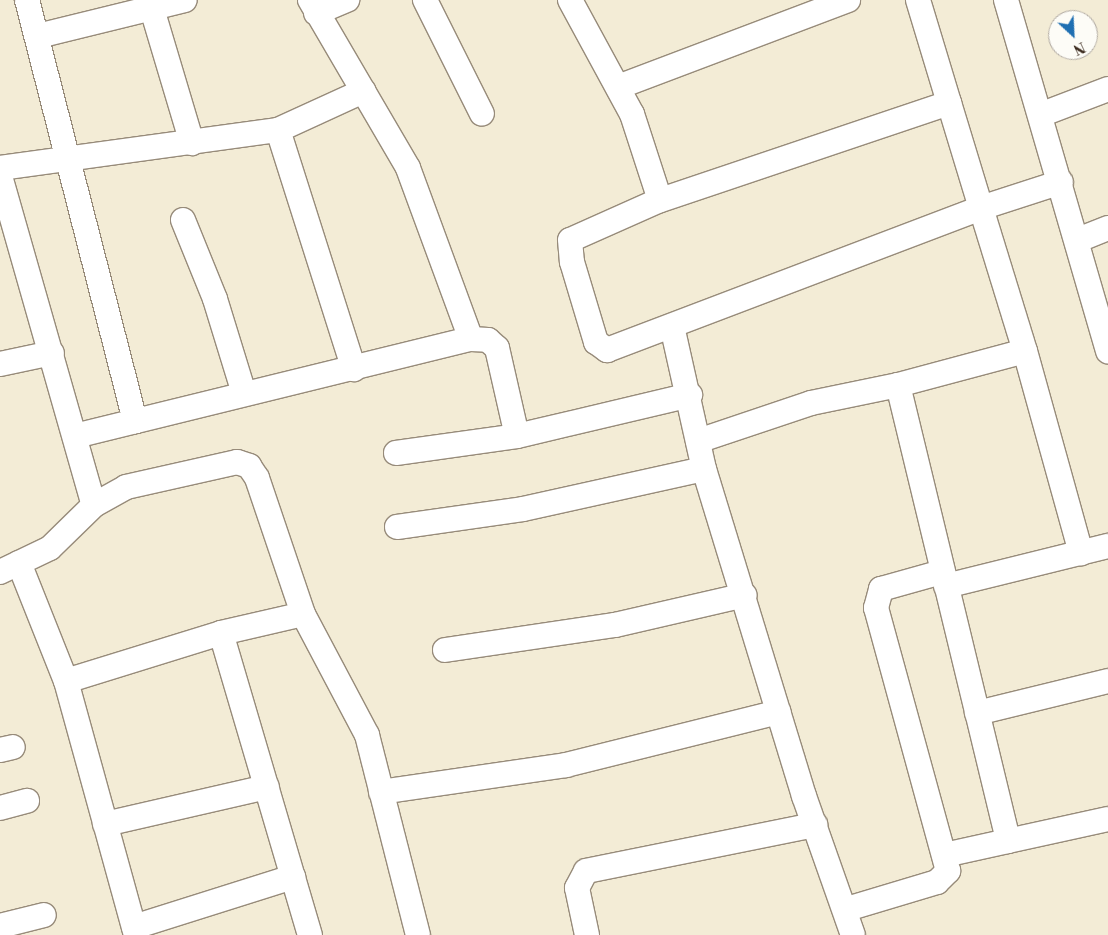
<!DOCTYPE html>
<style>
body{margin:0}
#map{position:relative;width:1108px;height:935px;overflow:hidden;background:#f3ecd6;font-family:"Libre Bodoni",serif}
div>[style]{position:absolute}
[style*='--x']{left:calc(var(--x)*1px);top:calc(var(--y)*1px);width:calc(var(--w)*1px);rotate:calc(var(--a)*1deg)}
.roads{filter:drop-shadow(1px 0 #978b7a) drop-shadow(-1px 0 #978b7a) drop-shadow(0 1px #978b7a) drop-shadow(0 -1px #978b7a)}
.street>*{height:24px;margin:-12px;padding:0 12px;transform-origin:12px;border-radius:12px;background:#fff}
span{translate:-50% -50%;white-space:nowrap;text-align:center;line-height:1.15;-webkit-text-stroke:5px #fdfcf7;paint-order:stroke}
.north{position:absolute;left:1048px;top:10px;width:50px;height:50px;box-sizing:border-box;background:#fdfcf7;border:1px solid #afa8a0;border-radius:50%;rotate:155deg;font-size:14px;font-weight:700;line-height:20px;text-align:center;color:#3b2a1e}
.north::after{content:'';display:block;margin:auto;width:18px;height:22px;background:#1f6fb2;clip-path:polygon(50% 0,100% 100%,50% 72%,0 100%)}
</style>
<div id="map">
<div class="roads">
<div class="street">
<div style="--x:27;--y:0;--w:435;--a:75.6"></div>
<div style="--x:310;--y:0;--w:194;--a:59.7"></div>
<div style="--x:408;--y:168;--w:182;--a:69.8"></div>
<div style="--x:425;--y:0;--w:127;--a:63.4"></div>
<div style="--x:570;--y:0;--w:130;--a:61.5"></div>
<div style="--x:632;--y:114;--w:90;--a:72"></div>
<div style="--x:918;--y:0;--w:108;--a:73.2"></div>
<div style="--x:1006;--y:0;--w:366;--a:73.8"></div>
<div style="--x:152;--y:9;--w:140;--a:73.4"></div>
<div style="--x:316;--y:13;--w:34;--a:-23"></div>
<div style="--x:38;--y:36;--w:151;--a:-13.8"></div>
<div style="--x:618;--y:87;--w:246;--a:-20.7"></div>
<div style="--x:1040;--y:115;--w:73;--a:-20.9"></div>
<div style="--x:278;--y:130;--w:251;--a:72.4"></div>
<div style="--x:0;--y:168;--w:281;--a:-7.8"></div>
<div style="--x:278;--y:130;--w:94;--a:-24.6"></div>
<div style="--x:0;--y:176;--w:342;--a:74.1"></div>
<div style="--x:183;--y:220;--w:85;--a:67.9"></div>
<div style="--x:215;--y:299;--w:98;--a:72.9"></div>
<div style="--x:1078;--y:240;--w:32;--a:-22"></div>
<div style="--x:672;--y:326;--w:147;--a:77.4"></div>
<div style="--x:704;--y:469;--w:342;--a:73"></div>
<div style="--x:804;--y:796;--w:147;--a:70.6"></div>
<div style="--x:1025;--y:351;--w:210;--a:74.5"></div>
<div style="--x:0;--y:364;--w:53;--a:-11.9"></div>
<div style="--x:898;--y:385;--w:131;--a:-15"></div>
<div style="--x:1025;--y:351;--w:150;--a:-107.1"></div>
<div style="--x:981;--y:208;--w:110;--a:-106.9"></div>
<div style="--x:949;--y:103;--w:305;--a:161.4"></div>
<div style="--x:660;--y:200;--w:98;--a:156"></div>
<div style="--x:570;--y:240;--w:22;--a:85"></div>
<div style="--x:572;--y:262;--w:84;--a:73.3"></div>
<div style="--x:596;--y:342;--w:14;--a:36"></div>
<div style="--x:607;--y:350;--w:400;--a:-20.8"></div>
<div style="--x:981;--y:208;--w:84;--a:-18"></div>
<div style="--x:75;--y:436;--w:408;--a:-13.8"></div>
<div style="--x:471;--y:339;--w:17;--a:3"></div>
<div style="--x:488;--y:340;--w:12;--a:42"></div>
<div style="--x:497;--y:348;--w:90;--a:77.2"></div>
<div style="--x:517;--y:436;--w:178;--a:-13.3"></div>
<div style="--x:698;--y:441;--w:119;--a:-18.6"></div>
<div style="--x:811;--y:403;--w:89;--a:-11.7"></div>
<div style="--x:898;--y:385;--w:469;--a:76.4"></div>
<div style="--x:1008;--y:841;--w:65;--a:167.5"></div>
<div style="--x:396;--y:453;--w:122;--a:-8"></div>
<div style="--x:397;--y:527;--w:127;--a:-8.1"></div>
<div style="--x:523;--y:509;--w:185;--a:-12.5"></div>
<div style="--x:19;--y:563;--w:127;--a:68.3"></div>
<div style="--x:66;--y:681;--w:263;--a:74.6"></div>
<div style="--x:0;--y:572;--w:55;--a:-25.6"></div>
<div style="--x:50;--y:548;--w:62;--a:-44.3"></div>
<div style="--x:94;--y:505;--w:37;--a:-29"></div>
<div style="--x:126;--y:487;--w:114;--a:-12.7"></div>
<div style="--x:237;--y:462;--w:13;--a:18"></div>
<div style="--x:249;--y:466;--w:14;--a:56"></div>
<div style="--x:257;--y:478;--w:144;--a:71.3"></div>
<div style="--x:303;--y:614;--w:137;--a:62.1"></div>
<div style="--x:367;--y:735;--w:206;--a:75.7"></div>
<div style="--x:946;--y:586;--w:167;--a:-13.9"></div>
<div style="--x:221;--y:633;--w:315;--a:73.6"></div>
<div style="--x:445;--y:650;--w:172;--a:-8.4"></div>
<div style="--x:615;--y:625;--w:133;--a:-13"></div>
<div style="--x:66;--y:681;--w:162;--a:-17.2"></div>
<div style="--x:221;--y:633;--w:84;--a:-13"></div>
<div style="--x:977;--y:713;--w:135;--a:-13.7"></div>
<div style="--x:0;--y:750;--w:13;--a:-13"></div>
<div style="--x:381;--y:792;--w:187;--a:-8.3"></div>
<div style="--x:566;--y:765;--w:219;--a:-14"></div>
<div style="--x:0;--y:808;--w:28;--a:-15"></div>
<div style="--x:105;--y:824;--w:166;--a:-12.9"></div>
<div style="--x:1008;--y:841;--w:102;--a:-12.4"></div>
<div style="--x:847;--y:909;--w:94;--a:-16.7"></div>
<div style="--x:937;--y:882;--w:16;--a:-45"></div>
<div style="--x:948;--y:871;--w:273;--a:-105.3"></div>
<div style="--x:876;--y:608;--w:20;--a:-75"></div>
<div style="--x:881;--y:589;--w:63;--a:-15.6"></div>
<div style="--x:0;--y:926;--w:45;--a:-14"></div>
<div style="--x:134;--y:927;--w:167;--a:-17.5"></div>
<div style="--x:587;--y:935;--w:48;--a:-102"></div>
<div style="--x:577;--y:888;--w:19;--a:-62"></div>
<div style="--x:586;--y:871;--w:234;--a:-11.4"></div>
</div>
</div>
<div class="north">N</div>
</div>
